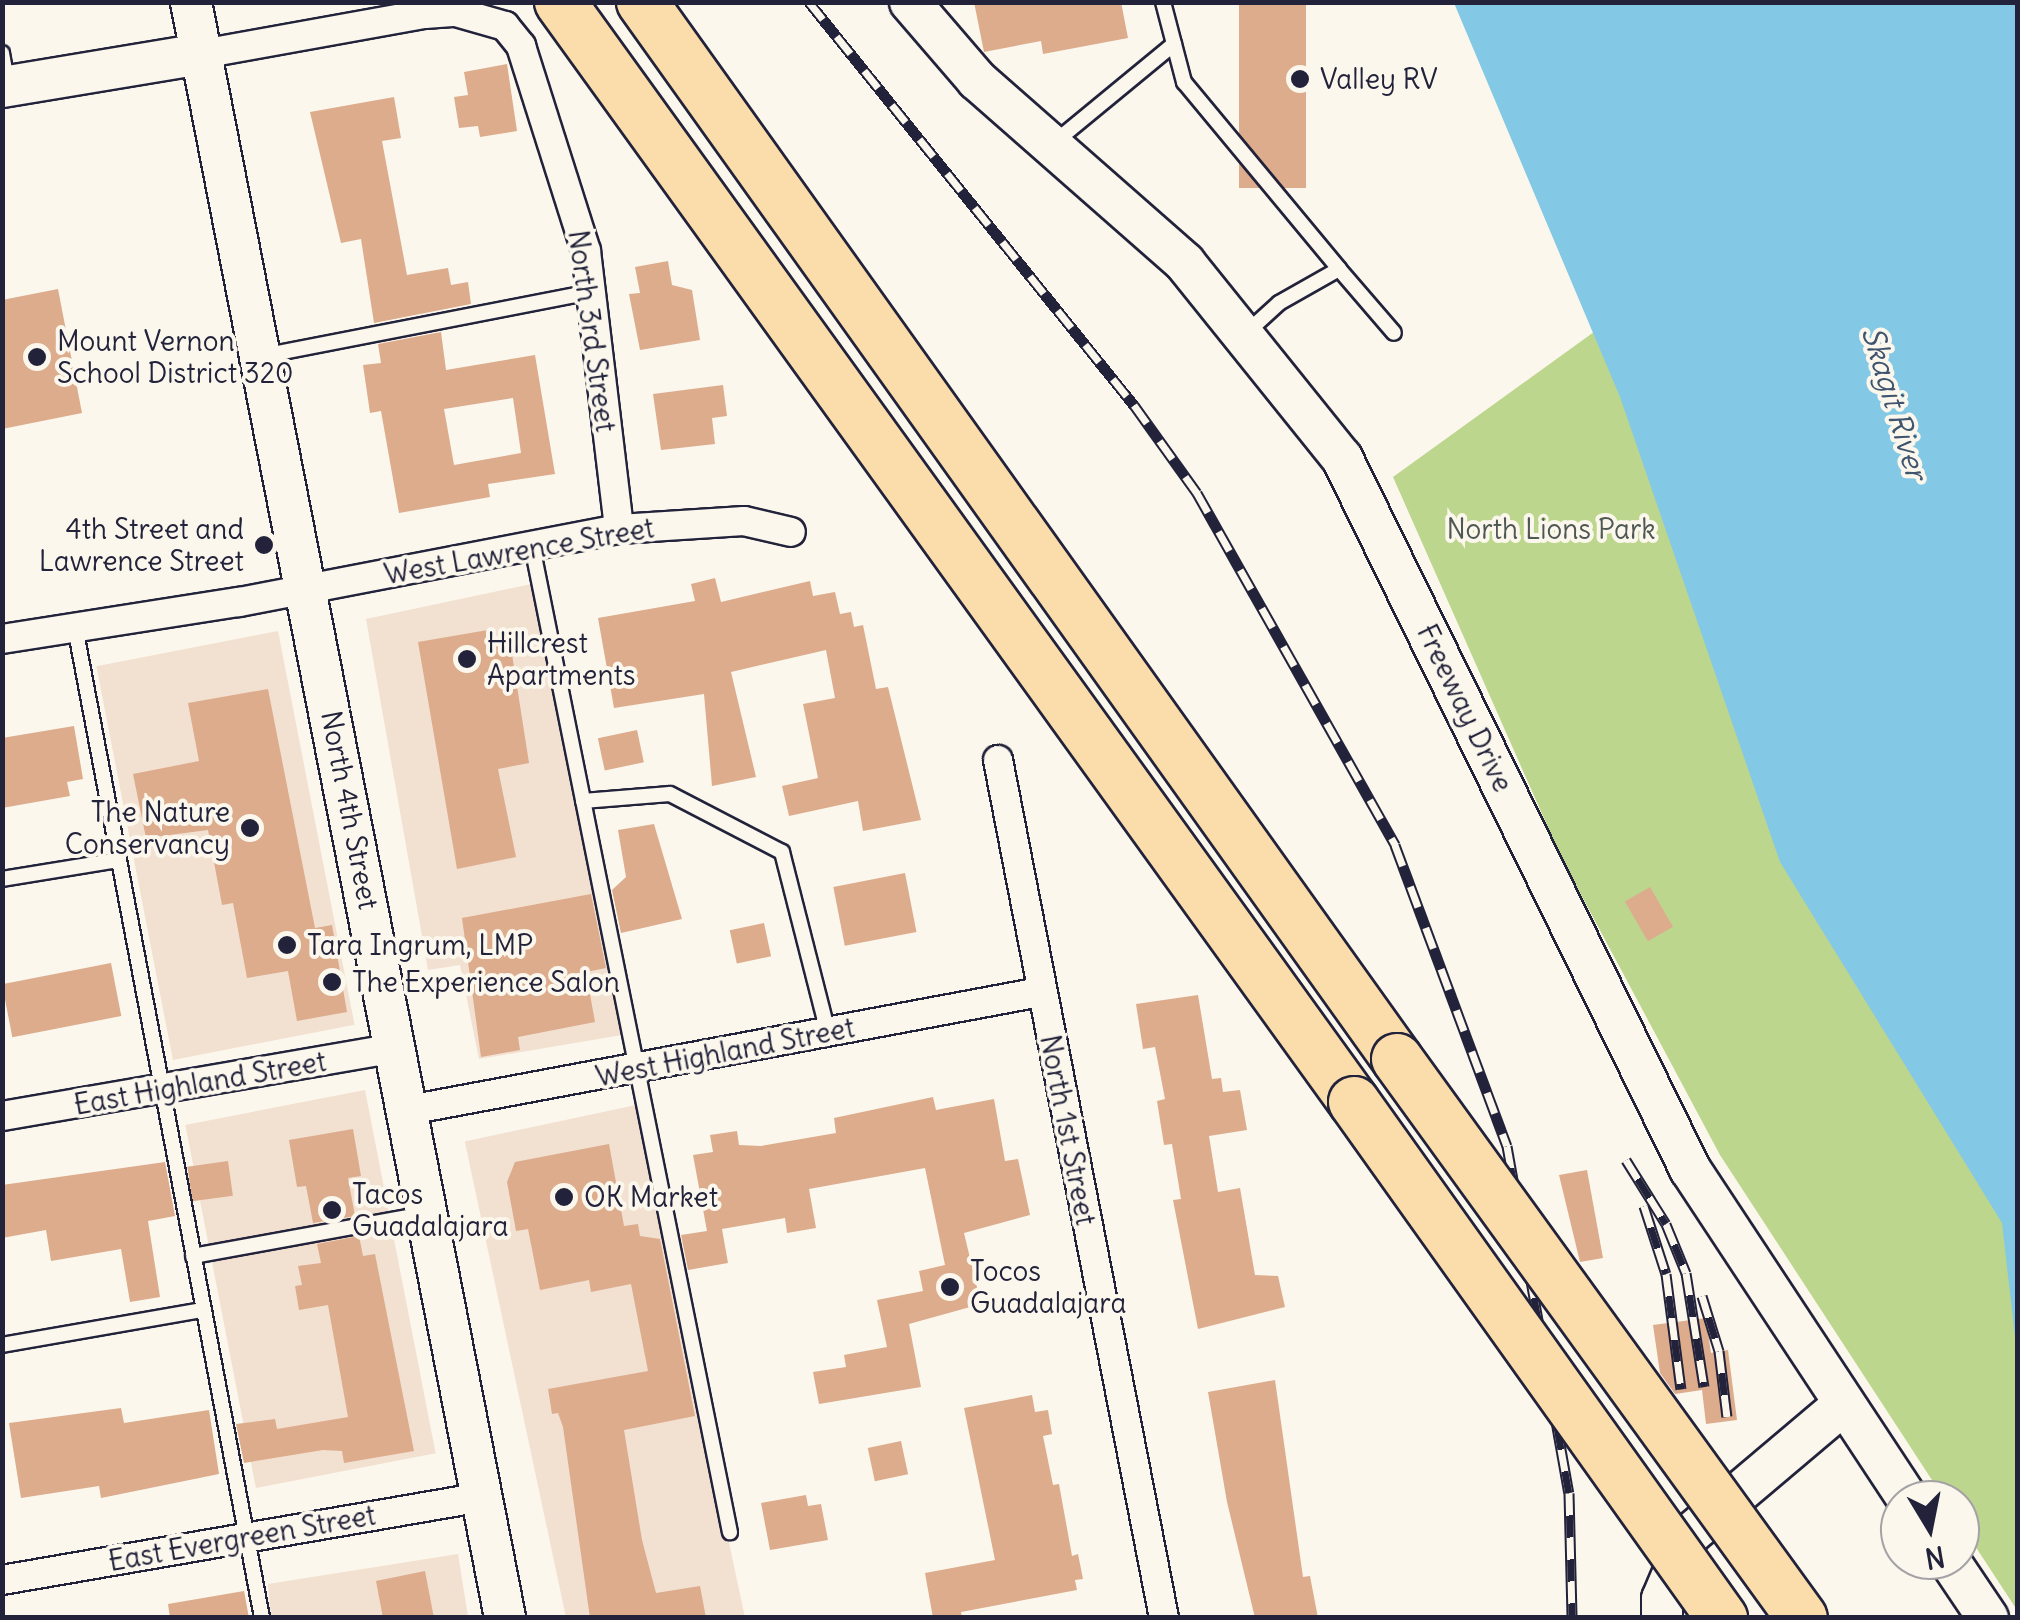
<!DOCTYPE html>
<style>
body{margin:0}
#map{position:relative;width:2020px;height:1620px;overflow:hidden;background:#fbf7ec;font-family:Delius,sans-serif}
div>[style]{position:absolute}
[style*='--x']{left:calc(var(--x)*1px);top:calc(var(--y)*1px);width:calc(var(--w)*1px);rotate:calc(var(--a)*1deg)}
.built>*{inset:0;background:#f2e0d0;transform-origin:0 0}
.green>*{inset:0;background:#bcd68d}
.water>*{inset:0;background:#83c8e4}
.building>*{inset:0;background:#dcac8d;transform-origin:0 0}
.roads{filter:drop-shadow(2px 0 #22223b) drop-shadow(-2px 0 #22223b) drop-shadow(0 2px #22223b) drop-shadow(0 -2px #22223b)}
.lane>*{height:14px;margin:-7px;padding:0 7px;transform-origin:7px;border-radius:7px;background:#fbf7ec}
.street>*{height:28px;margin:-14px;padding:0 14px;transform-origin:14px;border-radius:14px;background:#fbf7ec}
.secondary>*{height:40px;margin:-20px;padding:0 20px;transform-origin:20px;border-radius:20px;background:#fbf7ec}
.highway>*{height:50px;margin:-25px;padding:0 25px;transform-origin:25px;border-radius:25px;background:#fbddab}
.rail>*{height:11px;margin-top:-5.5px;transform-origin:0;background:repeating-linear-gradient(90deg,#fbf7ec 0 22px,#22223b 0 44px);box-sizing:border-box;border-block:2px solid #22223b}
.bridges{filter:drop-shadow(2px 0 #22223b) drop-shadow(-2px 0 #22223b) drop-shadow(0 2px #22223b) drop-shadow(0 -2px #22223b)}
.highway-bridge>*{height:50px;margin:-25px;padding:0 25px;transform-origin:25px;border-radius:25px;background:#fbddab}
.dots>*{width:28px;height:28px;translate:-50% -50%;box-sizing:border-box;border:5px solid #fbf7ec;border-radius:50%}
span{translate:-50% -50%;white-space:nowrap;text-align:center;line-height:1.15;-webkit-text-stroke:8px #fbf7ec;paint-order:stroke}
.poi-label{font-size:28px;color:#22223b}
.left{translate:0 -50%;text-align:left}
.right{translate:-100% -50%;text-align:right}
.street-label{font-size:28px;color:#22223b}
.park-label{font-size:28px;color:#505854}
.water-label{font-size:30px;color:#3f546e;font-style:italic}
.frame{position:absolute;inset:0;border:5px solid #22223b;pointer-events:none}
.north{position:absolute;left:1880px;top:1480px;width:100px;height:100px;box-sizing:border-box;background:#fbf7ec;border:2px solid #a4a2a5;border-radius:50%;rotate:170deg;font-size:28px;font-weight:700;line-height:40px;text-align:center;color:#22223b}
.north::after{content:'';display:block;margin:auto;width:35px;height:45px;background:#22223b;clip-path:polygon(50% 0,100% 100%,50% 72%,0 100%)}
</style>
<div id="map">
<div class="built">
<div style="clip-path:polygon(536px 583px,628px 1034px,479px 1059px,460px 965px,428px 970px,366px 619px)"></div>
<div style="left:278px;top:631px;width:401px;height:185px;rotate:79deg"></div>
<div style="left:365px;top:1090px;width:370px;height:183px;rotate:79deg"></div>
<div style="left:636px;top:1105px;width:523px;height:175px;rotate:78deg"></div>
<div style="clip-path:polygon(458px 1554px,468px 1617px,271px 1617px,268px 1584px)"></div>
</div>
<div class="green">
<div style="clip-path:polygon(1605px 324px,2018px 1244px,2017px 1610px,1960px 1523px,1960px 1500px,1945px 1500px,1720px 1155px,1562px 859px,1393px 477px)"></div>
</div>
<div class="water">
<div style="clip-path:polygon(1454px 3px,2017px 3px,2017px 1354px,2002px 1223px,1780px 862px,1620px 397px)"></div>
</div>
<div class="building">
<div style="clip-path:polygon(974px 2px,1121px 2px,1128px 38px,1043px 54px,1041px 41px,984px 52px)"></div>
<div style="left:1239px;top:2px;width:67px;height:186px"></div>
<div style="clip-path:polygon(507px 64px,517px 131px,480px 137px,478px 126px,459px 128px,454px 97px,468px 95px,464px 72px)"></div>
<div style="clip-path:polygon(394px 97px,401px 138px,382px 141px,407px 275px,448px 268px,451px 285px,468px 282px,471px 304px,374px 323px,361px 239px,341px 243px,310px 112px)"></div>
<div style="clip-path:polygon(668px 261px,672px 285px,692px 290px,700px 340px,640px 350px,629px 294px,640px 293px,635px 267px)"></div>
<div style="clip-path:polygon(58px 289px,82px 413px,2px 429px,2px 300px)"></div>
<div style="clip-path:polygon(evenodd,441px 332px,446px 370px,535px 355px,555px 474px,488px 484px,490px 497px,399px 513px,381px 411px,370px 413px,363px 365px,381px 363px,378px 344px,441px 332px,513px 398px,521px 453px,454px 465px,444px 409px,513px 398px)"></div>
<div style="clip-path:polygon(723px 385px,727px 416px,712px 418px,715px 444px,661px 450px,653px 394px)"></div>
<div style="clip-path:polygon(715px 578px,721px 602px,810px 581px,813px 596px,835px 592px,840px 614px,851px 612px,854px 627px,863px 625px,876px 689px,888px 687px,921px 820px,863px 831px,858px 801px,789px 816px,782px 786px,818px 778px,803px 704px,835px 698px,826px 650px,731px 672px,756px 777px,712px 786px,704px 694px,614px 708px,598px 618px,695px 601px,691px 584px)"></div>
<div style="clip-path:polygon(488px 630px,490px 639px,509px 635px,529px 763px,498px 769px,516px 857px,457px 869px,418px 642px)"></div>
<div style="clip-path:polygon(268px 689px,315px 928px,332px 925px,347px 1012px,297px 1021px,288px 971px,247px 978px,233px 903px,222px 905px,208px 830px,146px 838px,133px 774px,199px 761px,188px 703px)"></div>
<div style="clip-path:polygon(74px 726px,83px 779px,67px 782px,70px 796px,2px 808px,2px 738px)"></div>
<div style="left:637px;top:730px;width:33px;height:40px;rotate:78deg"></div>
<div style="clip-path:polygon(654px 824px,682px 919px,621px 933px,612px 890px,626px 877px,618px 830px)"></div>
<div style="left:905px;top:873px;width:60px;height:73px;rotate:79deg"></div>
<div style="left:1650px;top:887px;width:46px;height:29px;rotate:60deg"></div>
<div style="clip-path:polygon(591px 894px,606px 968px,586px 972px,595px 1022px,518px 1037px,520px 1050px,481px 1057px,462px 918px)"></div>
<div style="left:764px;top:923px;width:34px;height:35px;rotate:78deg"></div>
<div style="left:111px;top:963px;width:54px;height:111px;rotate:79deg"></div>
<div style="clip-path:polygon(1198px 995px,1212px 1079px,1221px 1078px,1223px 1092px,1240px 1090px,1247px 1130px,1209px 1136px,1218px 1192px,1240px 1188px,1255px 1275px,1278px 1276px,1285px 1307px,1198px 1329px,1173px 1200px,1181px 1199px,1172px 1144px,1164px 1145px,1157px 1101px,1165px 1099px,1155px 1047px,1143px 1049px,1136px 1004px)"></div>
<div style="clip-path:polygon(933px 1097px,936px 1110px,994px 1099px,1005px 1161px,1018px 1159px,1030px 1215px,964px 1233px,981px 1304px,909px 1324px,921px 1387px,819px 1404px,813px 1372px,846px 1367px,844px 1355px,887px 1347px,877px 1300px,923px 1291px,919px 1271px,945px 1265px,925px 1168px,809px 1189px,816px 1228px,787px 1233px,785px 1218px,722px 1229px,728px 1263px,688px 1270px,681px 1235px,707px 1231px,693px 1155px,713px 1152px,710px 1135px,737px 1131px,739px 1145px,761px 1146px,836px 1133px,834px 1118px)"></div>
<div style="clip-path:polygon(353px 1129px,361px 1176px,348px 1178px,355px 1216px,313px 1223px,306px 1186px,297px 1187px,289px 1140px)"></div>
<div style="clip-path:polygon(609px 1144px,624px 1226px,638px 1224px,640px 1236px,660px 1239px,695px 1416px,624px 1430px,642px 1540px,656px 1593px,700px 1586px,706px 1618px,590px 1618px,563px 1427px,558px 1413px,552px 1414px,548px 1389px,648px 1371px,631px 1284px,591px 1292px,589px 1280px,540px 1290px,528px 1229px,516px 1231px,507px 1182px,515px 1162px)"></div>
<div style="left:228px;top:1161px;width:35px;height:41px;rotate:82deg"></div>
<div style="clip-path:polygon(165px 1162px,175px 1216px,148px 1221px,160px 1297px,130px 1302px,121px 1249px,51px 1261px,46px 1230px,2px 1238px,2px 1185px)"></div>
<div style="clip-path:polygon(1587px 1170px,1603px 1258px,1580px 1262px,1559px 1175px)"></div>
<div style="clip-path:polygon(359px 1236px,363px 1256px,375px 1254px,414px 1451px,344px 1463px,342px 1451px,323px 1450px,244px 1463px,236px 1424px,275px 1419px,277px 1429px,348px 1417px,328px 1305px,299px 1310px,295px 1286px,302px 1285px,298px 1266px,321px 1263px,317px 1244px)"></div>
<div style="clip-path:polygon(1706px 1318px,1711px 1353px,1728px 1350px,1737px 1420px,1706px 1424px,1702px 1390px,1675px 1394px,1660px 1373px,1653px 1325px)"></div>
<div style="clip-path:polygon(1275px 1380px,1303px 1577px,1310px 1576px,1318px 1618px,1255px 1618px,1227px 1502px,1208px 1392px)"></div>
<div style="clip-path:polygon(1032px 1395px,1035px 1412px,1048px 1410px,1052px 1434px,1043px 1436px,1053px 1485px,1059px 1484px,1072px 1556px,1078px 1554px,1083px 1579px,1075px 1580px,1077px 1590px,961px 1612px,962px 1618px,933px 1618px,925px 1573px,995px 1560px,964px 1408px)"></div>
<div style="clip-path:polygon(121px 1408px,124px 1423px,209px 1410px,219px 1474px,101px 1498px,99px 1486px,21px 1498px,9px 1423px)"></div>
<div style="left:901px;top:1441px;width:34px;height:34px;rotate:78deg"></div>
<div style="clip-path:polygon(806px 1495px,808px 1506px,821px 1504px,828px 1540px,770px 1550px,761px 1503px)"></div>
<div style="clip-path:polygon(425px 1571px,434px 1618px,383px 1618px,376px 1581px)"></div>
<div style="clip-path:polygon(244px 1591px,249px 1618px,170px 1618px,168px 1604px)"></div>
</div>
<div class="roads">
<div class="lane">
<div style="--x:1163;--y:2;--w:83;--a:75.3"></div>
<div style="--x:1184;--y:82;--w:243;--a:50.3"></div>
<div style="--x:2;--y:53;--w:29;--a:80"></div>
<div style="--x:1055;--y:142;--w:154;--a:-39.5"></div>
<div style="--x:1244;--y:335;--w:47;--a:-42.4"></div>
<div style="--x:1279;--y:303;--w:69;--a:-29.5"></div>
<div style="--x:1339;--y:269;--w:84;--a:49.3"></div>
<div style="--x:262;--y:356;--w:334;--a:-11"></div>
<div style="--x:532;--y:546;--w:1006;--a:78.65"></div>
<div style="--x:75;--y:627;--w:1008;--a:79.31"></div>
<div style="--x:583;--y:801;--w:87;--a:-4.6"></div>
<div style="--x:670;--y:794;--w:126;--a:27.4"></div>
<div style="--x:782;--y:852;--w:186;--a:75.7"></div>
<div style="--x:2;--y:879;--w:118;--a:-9.3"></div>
<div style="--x:193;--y:1256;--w:234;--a:-10.3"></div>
<div style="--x:2;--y:1345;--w:204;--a:-9.9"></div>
</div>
<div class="street">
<div style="--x:202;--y:54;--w:227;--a:-10.2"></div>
<div style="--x:425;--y:14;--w:31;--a:-4"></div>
<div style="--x:456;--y:12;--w:51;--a:15.9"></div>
<div style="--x:505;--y:26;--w:26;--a:51"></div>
<div style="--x:521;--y:46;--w:215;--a:72.4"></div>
<div style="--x:586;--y:251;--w:280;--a:83.2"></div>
<div style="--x:2;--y:639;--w:240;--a:-8.9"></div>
<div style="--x:239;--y:602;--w:387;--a:-10.9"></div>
<div style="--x:619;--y:529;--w:125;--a:-3.7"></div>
<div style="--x:744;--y:521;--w:48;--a:13.2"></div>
<div style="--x:998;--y:760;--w:874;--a:79.05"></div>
<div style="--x:409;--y:1110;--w:642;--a:-10.59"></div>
<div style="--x:2;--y:1116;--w:401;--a:-9.8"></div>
<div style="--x:2;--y:1580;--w:487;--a:-9.8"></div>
</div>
<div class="secondary">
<div style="--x:191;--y:2;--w:1646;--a:79"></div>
<div style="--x:910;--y:2;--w:103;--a:49.3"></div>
<div style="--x:977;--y:80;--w:277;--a:41.3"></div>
<div style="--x:1185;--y:263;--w:250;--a:51.2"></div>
<div style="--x:1342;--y:458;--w:792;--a:63.92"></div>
<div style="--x:1690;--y:1169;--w:396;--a:56.6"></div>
<div style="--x:2;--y:87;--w:203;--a:-9.4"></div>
<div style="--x:1949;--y:1560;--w:70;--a:56.1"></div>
<div style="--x:1662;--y:1618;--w:19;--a:-90"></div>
<div style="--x:1662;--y:1599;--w:69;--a:-67.1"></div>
<div style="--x:1689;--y:1535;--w:202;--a:-40.2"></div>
</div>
<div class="highway">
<div style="--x:560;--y:2;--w:1357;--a:54.18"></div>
<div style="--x:642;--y:2;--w:1299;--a:54.46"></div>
</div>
</div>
<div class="rail">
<div style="--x:809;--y:2;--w:518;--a:51.12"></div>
<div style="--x:1134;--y:405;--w:108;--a:54.4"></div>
<div style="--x:1197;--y:493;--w:404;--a:60.6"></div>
<div style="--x:1395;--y:845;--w:321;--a:69.6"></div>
<div style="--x:1507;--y:1146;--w:352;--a:79.9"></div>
<div style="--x:1569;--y:1493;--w:125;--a:88.6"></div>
<div style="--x:1626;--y:1160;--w:75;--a:58"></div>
<div style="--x:1666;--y:1224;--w:53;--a:67.8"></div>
<div style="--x:1686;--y:1273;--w:115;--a:81"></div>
<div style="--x:1644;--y:1206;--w:71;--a:72.1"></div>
<div style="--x:1666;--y:1274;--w:116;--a:82.6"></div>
<div style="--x:1702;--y:1296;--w:58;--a:72.8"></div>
<div style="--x:1719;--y:1351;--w:66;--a:83.1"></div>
</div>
<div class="bridges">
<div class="highway-bridge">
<div style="--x:1397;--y:1059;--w:690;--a:54.08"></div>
<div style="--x:1354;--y:1102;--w:634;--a:54.5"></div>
</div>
</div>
<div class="dots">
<div style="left:1300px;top:79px;background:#22223b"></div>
<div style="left:37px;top:357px;background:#22223b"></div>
<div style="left:264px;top:545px;background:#22223b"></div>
<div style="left:467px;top:659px;background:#22223b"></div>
<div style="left:250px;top:828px;background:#22223b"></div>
<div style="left:287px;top:945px;background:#22223b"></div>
<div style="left:332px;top:982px;background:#22223b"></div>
<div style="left:564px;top:1197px;background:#22223b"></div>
<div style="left:332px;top:1210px;background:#22223b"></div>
<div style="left:950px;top:1287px;background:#22223b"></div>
</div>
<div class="poi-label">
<span class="left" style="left:1320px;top:79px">Valley RV</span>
<span class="left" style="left:57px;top:357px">Mount Vernon<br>School District 320</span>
<span class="right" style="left:244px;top:545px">4th Street and<br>Lawrence Street</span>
<span class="left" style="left:487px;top:659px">Hillcrest<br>Apartments</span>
<span class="right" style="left:230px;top:828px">The Nature<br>Conservancy</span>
<span class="left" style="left:307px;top:945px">Tara Ingrum, LMP</span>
<span class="left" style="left:352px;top:982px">The Experience Salon</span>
<span class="left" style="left:352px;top:1210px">Tacos<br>Guadalajara</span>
<span class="left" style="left:584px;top:1197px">OK Market</span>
<span class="left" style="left:970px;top:1287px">Tocos<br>Guadalajara</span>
</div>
<div class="street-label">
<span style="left:592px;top:331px;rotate:82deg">North 3rd Street</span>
<span style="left:519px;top:551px;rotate:-10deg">West Lawrence Street</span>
<span style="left:1465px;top:708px;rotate:64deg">Freeway Drive</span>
<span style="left:350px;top:810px;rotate:79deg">North 4th Street</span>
<span style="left:725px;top:1052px;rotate:-11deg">West Highland Street</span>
<span style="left:200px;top:1083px;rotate:-10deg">East Highland Street</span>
<span style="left:1068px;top:1130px;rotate:79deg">North 1st Street</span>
<span style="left:242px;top:1538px;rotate:-10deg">East Evergreen Street</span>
</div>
<div class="park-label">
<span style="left:1551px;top:529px">North Lions Park</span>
</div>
<div class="water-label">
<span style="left:1895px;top:403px;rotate:73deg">Skagit River</span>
</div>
<div class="frame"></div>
<div class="north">N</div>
</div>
